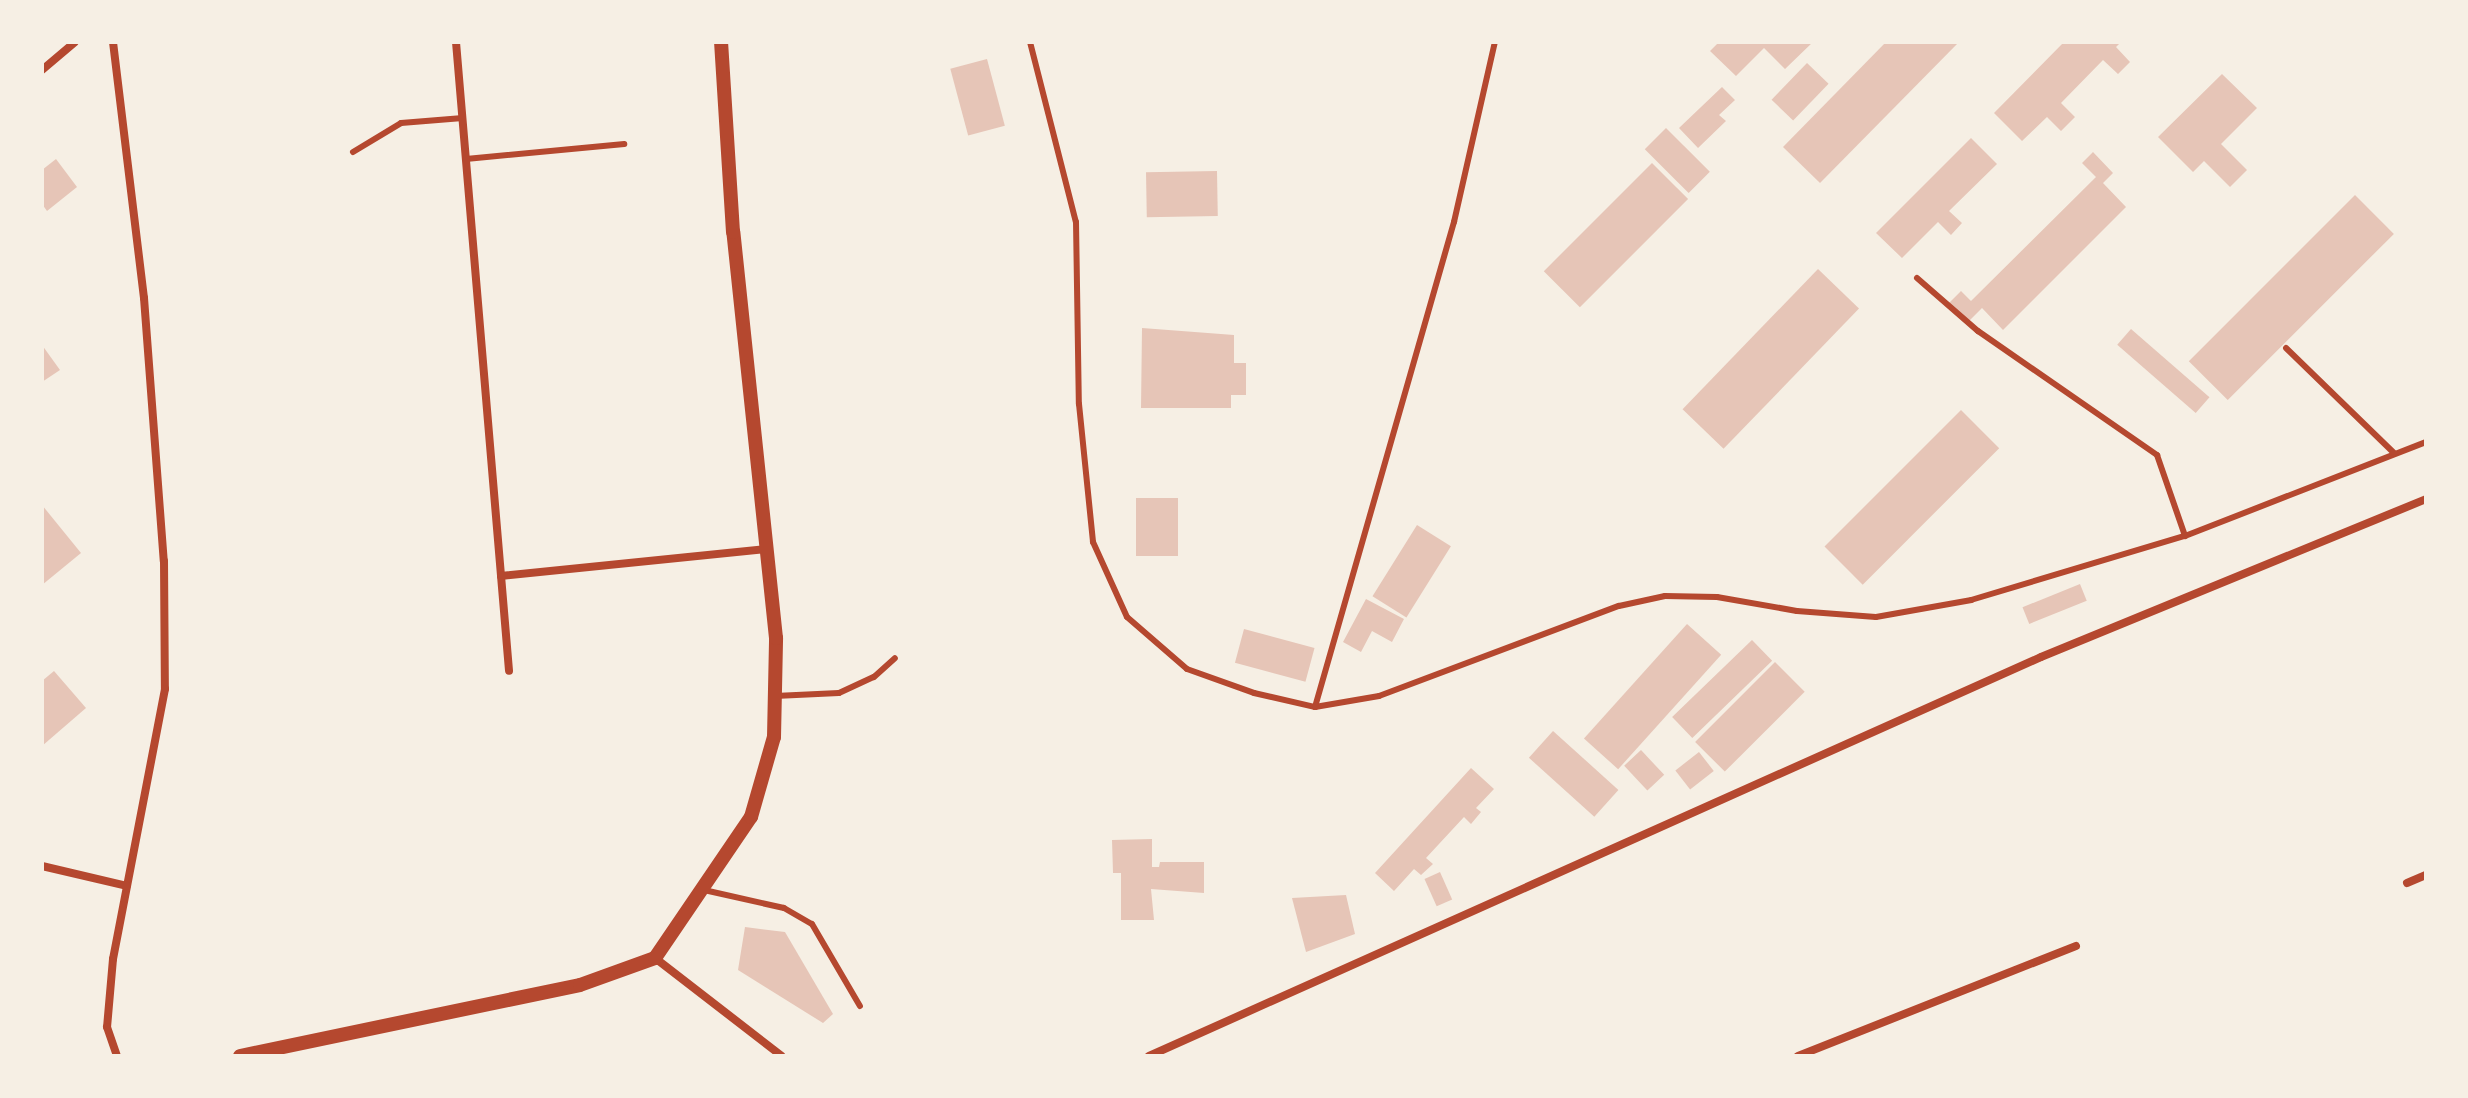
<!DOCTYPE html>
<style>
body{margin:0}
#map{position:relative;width:2468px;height:1098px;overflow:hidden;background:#f6efe4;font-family:Georgia,serif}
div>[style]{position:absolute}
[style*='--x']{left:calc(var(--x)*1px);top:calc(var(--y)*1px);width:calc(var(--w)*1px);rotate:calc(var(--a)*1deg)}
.building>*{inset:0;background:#e6c5b7;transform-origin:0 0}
.service>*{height:6px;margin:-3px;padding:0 3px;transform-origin:3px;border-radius:3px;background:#b5482f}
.minor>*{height:8px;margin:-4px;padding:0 4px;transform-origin:4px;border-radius:4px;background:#b5482f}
.tertiary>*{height:14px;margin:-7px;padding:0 7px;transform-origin:7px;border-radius:7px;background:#b5482f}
span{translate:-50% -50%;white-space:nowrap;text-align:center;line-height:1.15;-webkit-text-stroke:8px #f6efe4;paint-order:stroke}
.frame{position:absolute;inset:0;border:44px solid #f6efe4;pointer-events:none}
</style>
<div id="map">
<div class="building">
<div style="clip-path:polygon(1719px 42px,1813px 42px,1785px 69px,1764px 48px,1736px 76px,1710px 51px)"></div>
<div style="clip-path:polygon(1886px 42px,1959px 42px,1820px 183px,1783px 147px)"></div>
<div style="clip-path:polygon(2064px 42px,2121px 42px,2116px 47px,2130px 62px,2118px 74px,2103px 60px,2061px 103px,2075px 117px,2061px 131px,2047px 117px,2022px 141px,1994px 113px)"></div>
<div style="left:987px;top:59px;width:69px;height:38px;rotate:75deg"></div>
<div style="left:1807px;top:63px;width:30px;height:51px;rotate:44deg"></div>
<div style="clip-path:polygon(2222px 74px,2257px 108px,2221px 144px,2247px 170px,2230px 187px,2204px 161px,2193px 172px,2158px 137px)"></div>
<div style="clip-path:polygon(1722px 87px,1735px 100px,1719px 115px,1726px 121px,1698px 148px,1679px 128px)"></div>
<div style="left:1666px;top:128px;width:62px;height:30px;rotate:45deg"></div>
<div style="clip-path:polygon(1971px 138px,1997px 164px,1949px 211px,1962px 223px,1951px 235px,1938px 222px,1902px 258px,1876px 233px)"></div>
<div style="clip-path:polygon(2093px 152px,2113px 173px,2103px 183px,2126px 207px,2003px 330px,1982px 308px,1968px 322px,1949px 303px,1961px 291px,1971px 301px,2096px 177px,2082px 163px)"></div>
<div style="clip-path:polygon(56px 159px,77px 187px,47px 211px,42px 204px,42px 170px)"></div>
<div style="left:1652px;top:163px;width:51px;height:153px;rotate:45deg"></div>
<div style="left:1217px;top:171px;width:45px;height:71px;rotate:89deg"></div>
<div style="left:2355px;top:195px;width:55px;height:235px;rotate:45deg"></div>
<div style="left:1818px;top:269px;width:57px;height:195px;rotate:44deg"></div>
<div style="clip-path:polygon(1142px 328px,1234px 335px,1234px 363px,1246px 363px,1246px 395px,1231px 395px,1231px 408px,1141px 408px)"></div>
<div style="left:2131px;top:329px;width:104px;height:21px;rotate:41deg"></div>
<div style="clip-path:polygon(42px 345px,60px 370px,42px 382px)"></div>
<div style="left:1961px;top:410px;width:54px;height:193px;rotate:45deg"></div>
<div style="left:1136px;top:498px;width:42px;height:58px"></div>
<div style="clip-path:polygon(42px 505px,81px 553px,42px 585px)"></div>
<div style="left:1417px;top:525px;width:40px;height:84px;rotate:32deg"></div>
<div style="left:2080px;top:584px;width:18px;height:62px;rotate:68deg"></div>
<div style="clip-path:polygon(1366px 599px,1404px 619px,1392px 642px,1372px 631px,1361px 652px,1343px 642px)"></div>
<div style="left:1687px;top:624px;width:46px;height:154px;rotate:42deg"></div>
<div style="left:1244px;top:629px;width:73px;height:35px;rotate:15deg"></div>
<div style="left:1752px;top:640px;width:29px;height:111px;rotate:46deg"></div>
<div style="left:1775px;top:662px;width:42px;height:113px;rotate:45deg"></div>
<div style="clip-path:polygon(54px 671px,86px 708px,42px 746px,42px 681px)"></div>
<div style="left:1553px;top:731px;width:88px;height:36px;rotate:42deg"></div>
<div style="left:1641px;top:750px;width:34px;height:23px;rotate:47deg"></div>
<div style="left:1699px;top:752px;width:24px;height:30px;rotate:52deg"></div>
<div style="clip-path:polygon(1471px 768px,1494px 789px,1476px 808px,1481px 812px,1471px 824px,1464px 817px,1426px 858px,1433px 864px,1421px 875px,1414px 869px,1394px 891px,1375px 873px)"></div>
<div style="clip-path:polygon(1152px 839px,1152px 867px,1159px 867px,1160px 862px,1204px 862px,1204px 893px,1151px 889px,1154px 920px,1121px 920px,1121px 873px,1113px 873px,1112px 840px)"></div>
<div style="left:1440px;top:872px;width:30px;height:17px;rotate:66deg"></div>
<div style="clip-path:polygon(1346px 895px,1355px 934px,1306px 952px,1292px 898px)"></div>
<div style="clip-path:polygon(745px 927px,785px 932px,833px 1014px,823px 1023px,738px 970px)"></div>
</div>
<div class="service">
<div style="--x:1030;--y:42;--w:186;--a:75.7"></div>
<div style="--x:1076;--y:222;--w:182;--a:89.1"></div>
<div style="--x:1079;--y:404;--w:139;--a:84.2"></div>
<div style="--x:1093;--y:542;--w:82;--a:65.6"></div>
<div style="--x:1127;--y:617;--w:79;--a:40.9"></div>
<div style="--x:1187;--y:669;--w:71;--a:19.7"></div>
<div style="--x:1254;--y:693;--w:63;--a:12.9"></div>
<div style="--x:1315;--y:707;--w:65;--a:-9.8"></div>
<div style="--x:1379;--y:696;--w:256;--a:-20.6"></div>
<div style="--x:1619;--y:606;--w:47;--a:-12.3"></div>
<div style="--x:1665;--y:596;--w:52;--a:1.1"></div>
<div style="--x:1717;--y:597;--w:81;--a:9.9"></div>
<div style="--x:1797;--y:611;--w:79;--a:4.3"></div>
<div style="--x:1876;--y:617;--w:97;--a:-10.1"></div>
<div style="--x:1971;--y:600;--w:223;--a:-16.7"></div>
<div style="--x:2185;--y:536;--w:259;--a:-21.3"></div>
<div style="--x:353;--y:152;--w:56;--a:-31.1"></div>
<div style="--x:401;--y:123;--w:62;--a:-4.6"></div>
<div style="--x:466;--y:159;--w:159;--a:-5.4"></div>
<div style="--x:1917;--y:278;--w:81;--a:41"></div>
<div style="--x:1978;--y:331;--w:218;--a:34.7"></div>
<div style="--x:2157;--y:455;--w:86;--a:70.9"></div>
<div style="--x:2286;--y:348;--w:151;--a:44.2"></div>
<div style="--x:775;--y:696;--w:64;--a:-2.7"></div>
<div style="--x:839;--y:693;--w:38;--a:-25"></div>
<div style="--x:874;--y:677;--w:28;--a:-42"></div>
<div style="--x:1315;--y:707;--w:505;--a:-74.01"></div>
<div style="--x:1454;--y:222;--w:185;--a:-77.2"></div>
<div style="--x:704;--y:890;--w:82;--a:12.7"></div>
<div style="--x:784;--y:908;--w:32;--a:30"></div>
<div style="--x:812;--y:924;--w:95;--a:59.7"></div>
</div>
<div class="minor">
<div style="--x:113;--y:42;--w:258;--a:83.1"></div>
<div style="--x:144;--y:298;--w:264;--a:85.7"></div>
<div style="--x:164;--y:561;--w:128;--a:89.6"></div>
<div style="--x:165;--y:689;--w:275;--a:100.9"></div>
<div style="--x:113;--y:959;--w:68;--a:95"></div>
<div style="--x:107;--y:1027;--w:31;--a:71"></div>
<div style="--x:456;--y:42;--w:631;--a:85.18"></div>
<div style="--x:42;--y:70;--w:43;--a:-40.3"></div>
<div style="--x:501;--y:576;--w:268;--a:-5.8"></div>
<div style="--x:42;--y:866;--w:87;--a:13.2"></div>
<div style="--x:2407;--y:883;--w:21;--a:-23"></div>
<div style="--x:655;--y:958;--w:160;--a:37.7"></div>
<div style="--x:1149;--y:1056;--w:977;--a:-24.1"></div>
<div style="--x:2041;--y:657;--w:416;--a:-22.3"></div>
<div style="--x:1798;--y:1056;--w:299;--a:-21.6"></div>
</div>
<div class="tertiary">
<div style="--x:240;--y:1056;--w:347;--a:-11.8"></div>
<div style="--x:580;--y:985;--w:80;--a:-19.8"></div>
<div style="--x:655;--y:958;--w:171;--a:-55.8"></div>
<div style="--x:751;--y:817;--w:83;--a:-74"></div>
<div style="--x:774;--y:737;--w:99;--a:-88.8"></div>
<div style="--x:776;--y:638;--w:408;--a:-96"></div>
<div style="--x:733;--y:232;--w:190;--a:-93.6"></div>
</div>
<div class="frame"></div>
</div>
